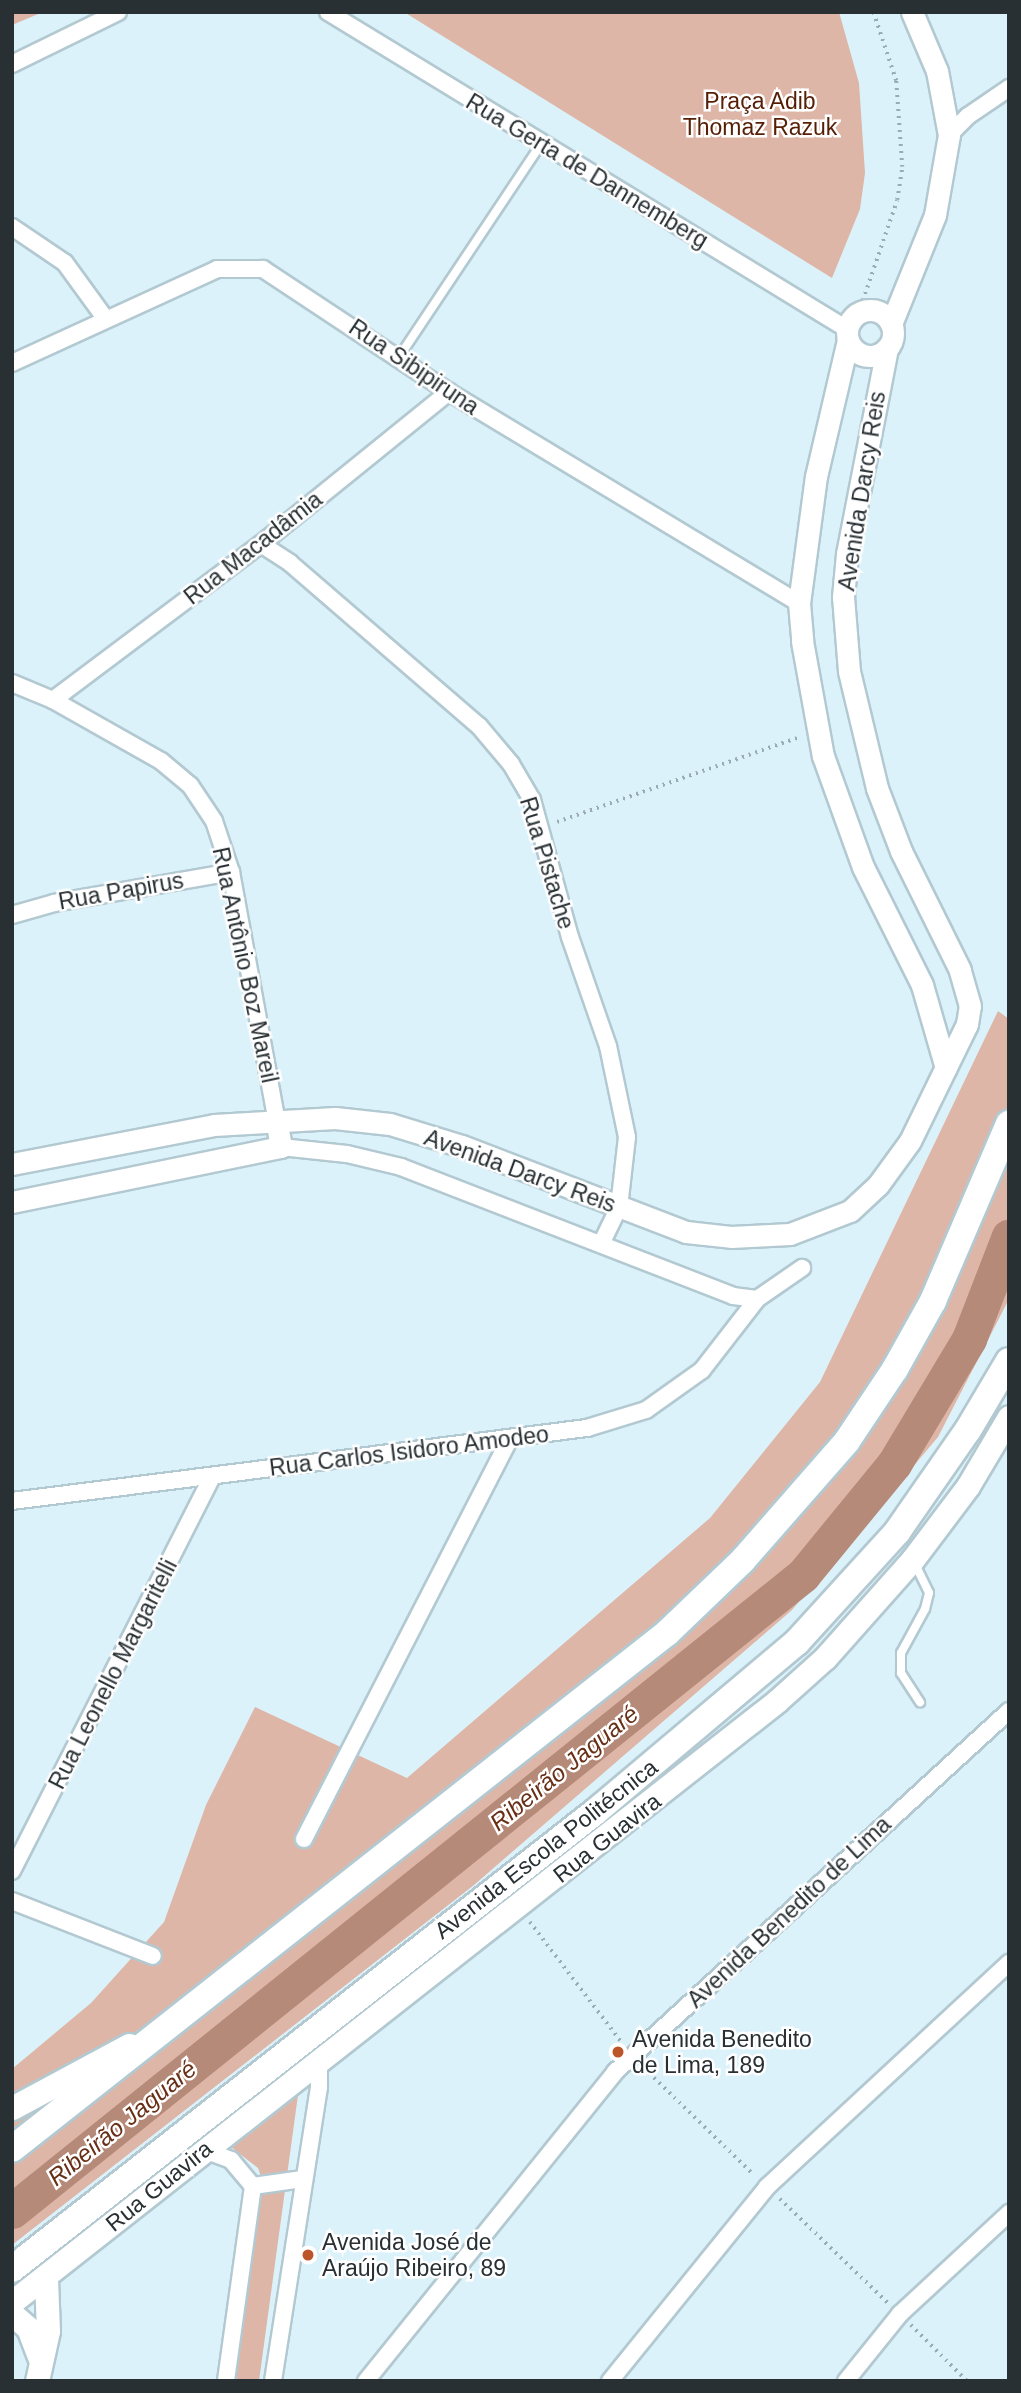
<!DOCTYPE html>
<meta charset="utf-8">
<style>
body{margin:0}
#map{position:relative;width:1021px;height:2393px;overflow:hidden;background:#dcf2fa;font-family:Arial,sans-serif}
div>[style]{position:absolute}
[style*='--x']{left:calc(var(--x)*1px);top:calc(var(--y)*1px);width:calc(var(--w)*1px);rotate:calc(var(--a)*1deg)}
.green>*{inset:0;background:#deb6a7}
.river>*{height:35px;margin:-17.5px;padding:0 17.5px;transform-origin:17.5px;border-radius:17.5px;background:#b68a79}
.path>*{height:3.5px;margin-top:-1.75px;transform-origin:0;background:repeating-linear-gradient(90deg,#9aabb1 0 2px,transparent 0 7px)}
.roads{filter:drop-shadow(2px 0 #b3c9d1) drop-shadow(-2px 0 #b3c9d1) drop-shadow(0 2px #b3c9d1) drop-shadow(0 -2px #b3c9d1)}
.service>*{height:8px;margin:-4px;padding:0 4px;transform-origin:4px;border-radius:4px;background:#fff}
.minor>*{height:16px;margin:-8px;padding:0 8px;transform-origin:8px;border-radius:8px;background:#fff}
.tertiary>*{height:21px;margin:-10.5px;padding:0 10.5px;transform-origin:10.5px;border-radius:10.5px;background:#fff}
.tertiary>.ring{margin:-10.5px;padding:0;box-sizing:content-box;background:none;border:21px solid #fff;border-radius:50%}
.secondary>*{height:23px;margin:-11.5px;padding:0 11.5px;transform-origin:11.5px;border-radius:11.5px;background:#fff}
.trunk>*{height:26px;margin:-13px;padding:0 13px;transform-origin:13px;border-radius:13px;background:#fff}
.dots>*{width:19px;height:19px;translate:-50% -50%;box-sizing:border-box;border:4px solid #fff;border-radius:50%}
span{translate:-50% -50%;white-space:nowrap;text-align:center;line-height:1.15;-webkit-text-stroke:5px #fff;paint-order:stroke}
.park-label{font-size:23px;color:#551e05}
.street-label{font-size:23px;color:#283034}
.poi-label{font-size:23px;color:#283034}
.left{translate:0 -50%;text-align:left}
.water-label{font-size:24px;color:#682f17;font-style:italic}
.frame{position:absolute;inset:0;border:14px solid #283034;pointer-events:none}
</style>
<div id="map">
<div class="green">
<div style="clip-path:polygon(12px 12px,43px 12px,12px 25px)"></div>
<div style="clip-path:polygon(404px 12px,839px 12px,859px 83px,865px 173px,860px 209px,832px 278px)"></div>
<div style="clip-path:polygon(998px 1011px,1009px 1019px,1009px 1299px,938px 1437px,792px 1610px,474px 1885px,12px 2245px,12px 2069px,91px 2003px,164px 1922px,206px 1805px,255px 1707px,407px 1778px,710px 1518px,820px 1382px)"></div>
<div style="clip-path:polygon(298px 2095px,259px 2381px,235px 2381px,263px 2182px,258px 2168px,231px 2147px)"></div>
</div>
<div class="river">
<div style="--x:12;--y:2211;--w:1015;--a:-38.8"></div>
<div style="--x:803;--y:1575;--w:144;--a:-50.7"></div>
<div style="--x:894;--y:1464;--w:146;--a:-59"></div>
<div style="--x:969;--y:1339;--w:110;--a:-68.8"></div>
</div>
<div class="path">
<div style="--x:858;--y:314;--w:120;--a:-71.1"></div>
<div style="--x:897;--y:200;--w:33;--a:-81"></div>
<div style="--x:902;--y:167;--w:86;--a:-94"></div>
<div style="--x:896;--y:81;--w:73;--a:-108.4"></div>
<div style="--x:557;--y:822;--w:257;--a:-19.3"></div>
<div style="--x:530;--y:1922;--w:153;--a:52.7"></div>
<div style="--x:644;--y:2068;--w:153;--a:44.2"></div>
<div style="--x:780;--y:2199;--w:150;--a:43.9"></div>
<div style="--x:911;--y:2325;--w:79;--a:45"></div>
</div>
<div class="roads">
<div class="service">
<div style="--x:399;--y:357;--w:256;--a:-56.3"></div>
<div style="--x:914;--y:1562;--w:34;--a:64"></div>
<div style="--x:929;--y:1593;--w:16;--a:104"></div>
<div style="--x:925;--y:1609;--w:50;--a:118.6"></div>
<div style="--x:901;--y:1653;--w:20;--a:90"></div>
<div style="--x:901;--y:1673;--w:35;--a:57"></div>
</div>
<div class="minor">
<div style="--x:328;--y:12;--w:608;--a:31.42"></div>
<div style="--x:12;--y:64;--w:118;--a:-26.1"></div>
<div style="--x:949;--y:135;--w:27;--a:-45"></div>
<div style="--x:968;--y:116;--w:50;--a:-34.3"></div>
<div style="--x:12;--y:227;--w:64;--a:34.2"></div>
<div style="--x:65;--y:263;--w:68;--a:54"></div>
<div style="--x:12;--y:363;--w:226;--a:-24.6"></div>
<div style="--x:217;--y:269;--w:46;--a:0"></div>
<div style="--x:263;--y:269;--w:223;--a:33.5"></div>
<div style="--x:449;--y:392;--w:409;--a:31.1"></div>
<div style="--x:261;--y:544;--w:35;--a:33"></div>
<div style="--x:290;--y:563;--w:250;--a:40.8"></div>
<div style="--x:479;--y:726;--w:50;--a:49.9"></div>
<div style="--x:511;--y:764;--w:42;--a:59.7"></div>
<div style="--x:532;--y:800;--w:142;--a:74.5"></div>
<div style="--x:570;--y:937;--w:115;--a:70.8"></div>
<div style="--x:608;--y:1046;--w:93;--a:78.2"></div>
<div style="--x:627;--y:1137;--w:70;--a:96.5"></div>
<div style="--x:619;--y:1207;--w:41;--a:115.9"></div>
<div style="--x:12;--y:683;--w:44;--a:22.5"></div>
<div style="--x:53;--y:700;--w:124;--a:29.5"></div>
<div style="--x:161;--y:761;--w:38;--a:40"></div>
<div style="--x:190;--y:785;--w:43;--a:56.3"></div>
<div style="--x:214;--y:821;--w:54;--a:71.6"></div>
<div style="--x:231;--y:872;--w:250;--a:79.6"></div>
<div style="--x:53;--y:700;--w:260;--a:-36.9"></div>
<div style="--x:261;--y:544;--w:242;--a:-39"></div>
<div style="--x:12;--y:915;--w:44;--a:-15.9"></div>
<div style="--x:54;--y:903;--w:180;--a:-9.9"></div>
<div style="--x:281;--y:1147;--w:66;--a:6.1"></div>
<div style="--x:347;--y:1154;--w:56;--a:13.5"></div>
<div style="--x:401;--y:1167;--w:356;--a:21.2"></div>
<div style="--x:733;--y:1296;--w:24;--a:7"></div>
<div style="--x:757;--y:1299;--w:55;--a:-34.6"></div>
<div style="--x:12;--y:1501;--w:580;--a:-7.24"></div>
<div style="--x:587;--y:1428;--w:62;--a:-17"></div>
<div style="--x:646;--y:1410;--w:69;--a:-35.5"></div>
<div style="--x:702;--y:1370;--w:90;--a:-52.2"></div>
<div style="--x:304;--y:1839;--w:450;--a:-62.8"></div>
<div style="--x:12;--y:1871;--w:442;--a:-63.1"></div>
<div style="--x:12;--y:1901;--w:151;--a:21.3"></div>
<div style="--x:204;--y:2150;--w:29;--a:20"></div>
<div style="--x:231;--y:2160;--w:34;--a:50"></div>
<div style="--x:253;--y:2186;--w:197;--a:97.9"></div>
<div style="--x:253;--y:2186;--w:50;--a:-8"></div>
<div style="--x:273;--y:2381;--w:298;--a:-81.1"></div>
<div style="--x:319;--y:2087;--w:29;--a:-90"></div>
<div style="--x:366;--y:2381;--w:397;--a:-51.1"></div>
<div style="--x:615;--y:2072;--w:534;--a:-42.5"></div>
<div style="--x:610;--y:2381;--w:250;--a:-51"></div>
<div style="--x:767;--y:2187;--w:330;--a:-42.8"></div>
<div style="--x:846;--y:2381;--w:86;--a:-51.1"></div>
<div style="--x:900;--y:2314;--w:149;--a:-42.8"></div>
</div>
<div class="tertiary">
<div class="ring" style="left:847px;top:310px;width:25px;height:25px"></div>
<div style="--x:891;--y:324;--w:118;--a:-68"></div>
<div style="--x:935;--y:215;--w:81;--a:-80.1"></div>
<div style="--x:949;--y:135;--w:65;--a:-100.6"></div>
<div style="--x:937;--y:71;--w:64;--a:-113"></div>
<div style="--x:848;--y:340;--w:140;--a:103.2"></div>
<div style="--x:816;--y:476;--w:128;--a:97.6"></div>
<div style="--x:799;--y:603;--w:38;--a:85"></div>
<div style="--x:802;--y:641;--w:117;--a:79.7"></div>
<div style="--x:823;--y:756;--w:118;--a:70.2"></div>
<div style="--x:863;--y:867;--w:132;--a:63.4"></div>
<div style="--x:922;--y:985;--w:86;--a:73.9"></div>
<div style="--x:12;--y:1164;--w:206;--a:-10.9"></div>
<div style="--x:214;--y:1125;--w:121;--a:-3.3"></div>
<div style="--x:335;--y:1118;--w:55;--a:6.2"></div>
<div style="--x:390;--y:1124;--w:75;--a:17"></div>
<div style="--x:462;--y:1146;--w:240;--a:21"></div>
<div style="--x:686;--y:1232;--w:45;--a:6.3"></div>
<div style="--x:731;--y:1237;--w:59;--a:-2.9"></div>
<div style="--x:790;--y:1234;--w:64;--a:-21"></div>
<div style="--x:850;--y:1211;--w:38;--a:-43"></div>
<div style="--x:878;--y:1185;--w:54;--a:-54"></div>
<div style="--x:910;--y:1141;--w:130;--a:-64"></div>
<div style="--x:967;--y:1024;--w:18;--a:-81"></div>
<div style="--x:970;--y:1006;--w:37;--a:-106"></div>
<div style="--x:960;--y:970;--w:133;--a:-116.4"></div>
<div style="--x:901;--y:851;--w:67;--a:-110.9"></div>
<div style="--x:877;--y:788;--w:120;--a:-103.5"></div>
<div style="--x:849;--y:671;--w:74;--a:-94.6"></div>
<div style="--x:843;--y:597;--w:43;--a:-84.7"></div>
<div style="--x:847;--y:554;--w:210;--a:-79"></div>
<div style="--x:12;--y:1202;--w:275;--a:-11.6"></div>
<div style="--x:281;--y:1147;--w:29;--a:-100"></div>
</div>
<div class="secondary">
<div style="--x:12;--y:2108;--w:133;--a:-28.3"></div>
<div style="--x:12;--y:2302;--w:973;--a:-38.15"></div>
<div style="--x:777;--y:1701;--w:64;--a:-41.9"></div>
<div style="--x:825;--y:1658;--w:132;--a:-48.4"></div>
<div style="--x:913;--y:1559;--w:91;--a:-53"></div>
<div style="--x:968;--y:1486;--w:80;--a:-59.3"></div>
<div style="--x:12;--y:2314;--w:21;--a:41"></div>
<div style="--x:28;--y:2328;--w:33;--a:69"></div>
<div style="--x:37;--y:2381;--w:51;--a:-77.6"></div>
<div style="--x:48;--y:2331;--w:53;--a:-92.2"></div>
</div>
<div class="trunk">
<div style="--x:12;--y:2149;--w:834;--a:-38.23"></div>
<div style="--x:667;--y:1633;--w:105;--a:-43.8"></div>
<div style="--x:743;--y:1560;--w:158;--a:-48.8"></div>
<div style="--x:847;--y:1441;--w:87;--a:-56.3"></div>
<div style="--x:895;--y:1369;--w:78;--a:-60.8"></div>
<div style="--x:933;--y:1301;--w:193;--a:-66.8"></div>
<div style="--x:12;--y:2269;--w:741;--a:-38.09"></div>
<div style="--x:595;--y:1812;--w:264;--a:-40.1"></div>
<div style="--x:797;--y:1642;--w:149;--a:-47.7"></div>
<div style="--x:897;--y:1532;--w:124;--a:-55.2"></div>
<div style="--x:968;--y:1430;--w:80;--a:-59.3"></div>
</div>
</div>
<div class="dots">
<div style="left:618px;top:2052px;background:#bc552a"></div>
<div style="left:308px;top:2255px;background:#bc552a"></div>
</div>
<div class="park-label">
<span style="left:760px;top:114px">Praça Adib<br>Thomaz Razuk</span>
</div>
<div class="street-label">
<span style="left:587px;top:171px;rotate:31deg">Rua Gerta de Dannemberg</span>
<span style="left:414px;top:367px;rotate:34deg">Rua Sibipiruna</span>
<span style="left:862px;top:491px;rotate:-81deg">Avenida Darcy Reis</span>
<span style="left:253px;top:548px;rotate:-38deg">Rua Macadâmia</span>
<span style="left:547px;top:863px;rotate:73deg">Rua Pistache</span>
<span style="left:121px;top:891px;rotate:-10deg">Rua Papirus</span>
<span style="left:245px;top:965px;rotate:78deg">Rua Antônio Boz Mareil</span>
<span style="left:520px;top:1171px;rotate:20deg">Avenida Darcy Reis</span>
<span style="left:409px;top:1451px;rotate:-7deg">Rua Carlos Isidoro Amodeo</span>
<span style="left:113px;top:1674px;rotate:-63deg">Rua Leonello Margaritelli</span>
<span style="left:607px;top:1838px;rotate:-38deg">Rua Guavira</span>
<span style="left:546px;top:1849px;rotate:-38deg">Avenida Escola Politécnica</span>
<span style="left:789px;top:1912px;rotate:-43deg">Avenida Benedito de Lima</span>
<span style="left:159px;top:2186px;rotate:-39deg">Rua Guavira</span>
</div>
<div class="poi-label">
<span class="left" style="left:632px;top:2052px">Avenida Benedito<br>de Lima, 189</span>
<span class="left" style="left:322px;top:2255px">Avenida José de<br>Araújo Ribeiro, 89</span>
</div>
<div class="water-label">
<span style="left:564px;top:1768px;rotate:-39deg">Ribeirão Jaguaré</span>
<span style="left:122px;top:2123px;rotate:-39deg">Ribeirão Jaguaré</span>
</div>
<div class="frame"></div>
</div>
